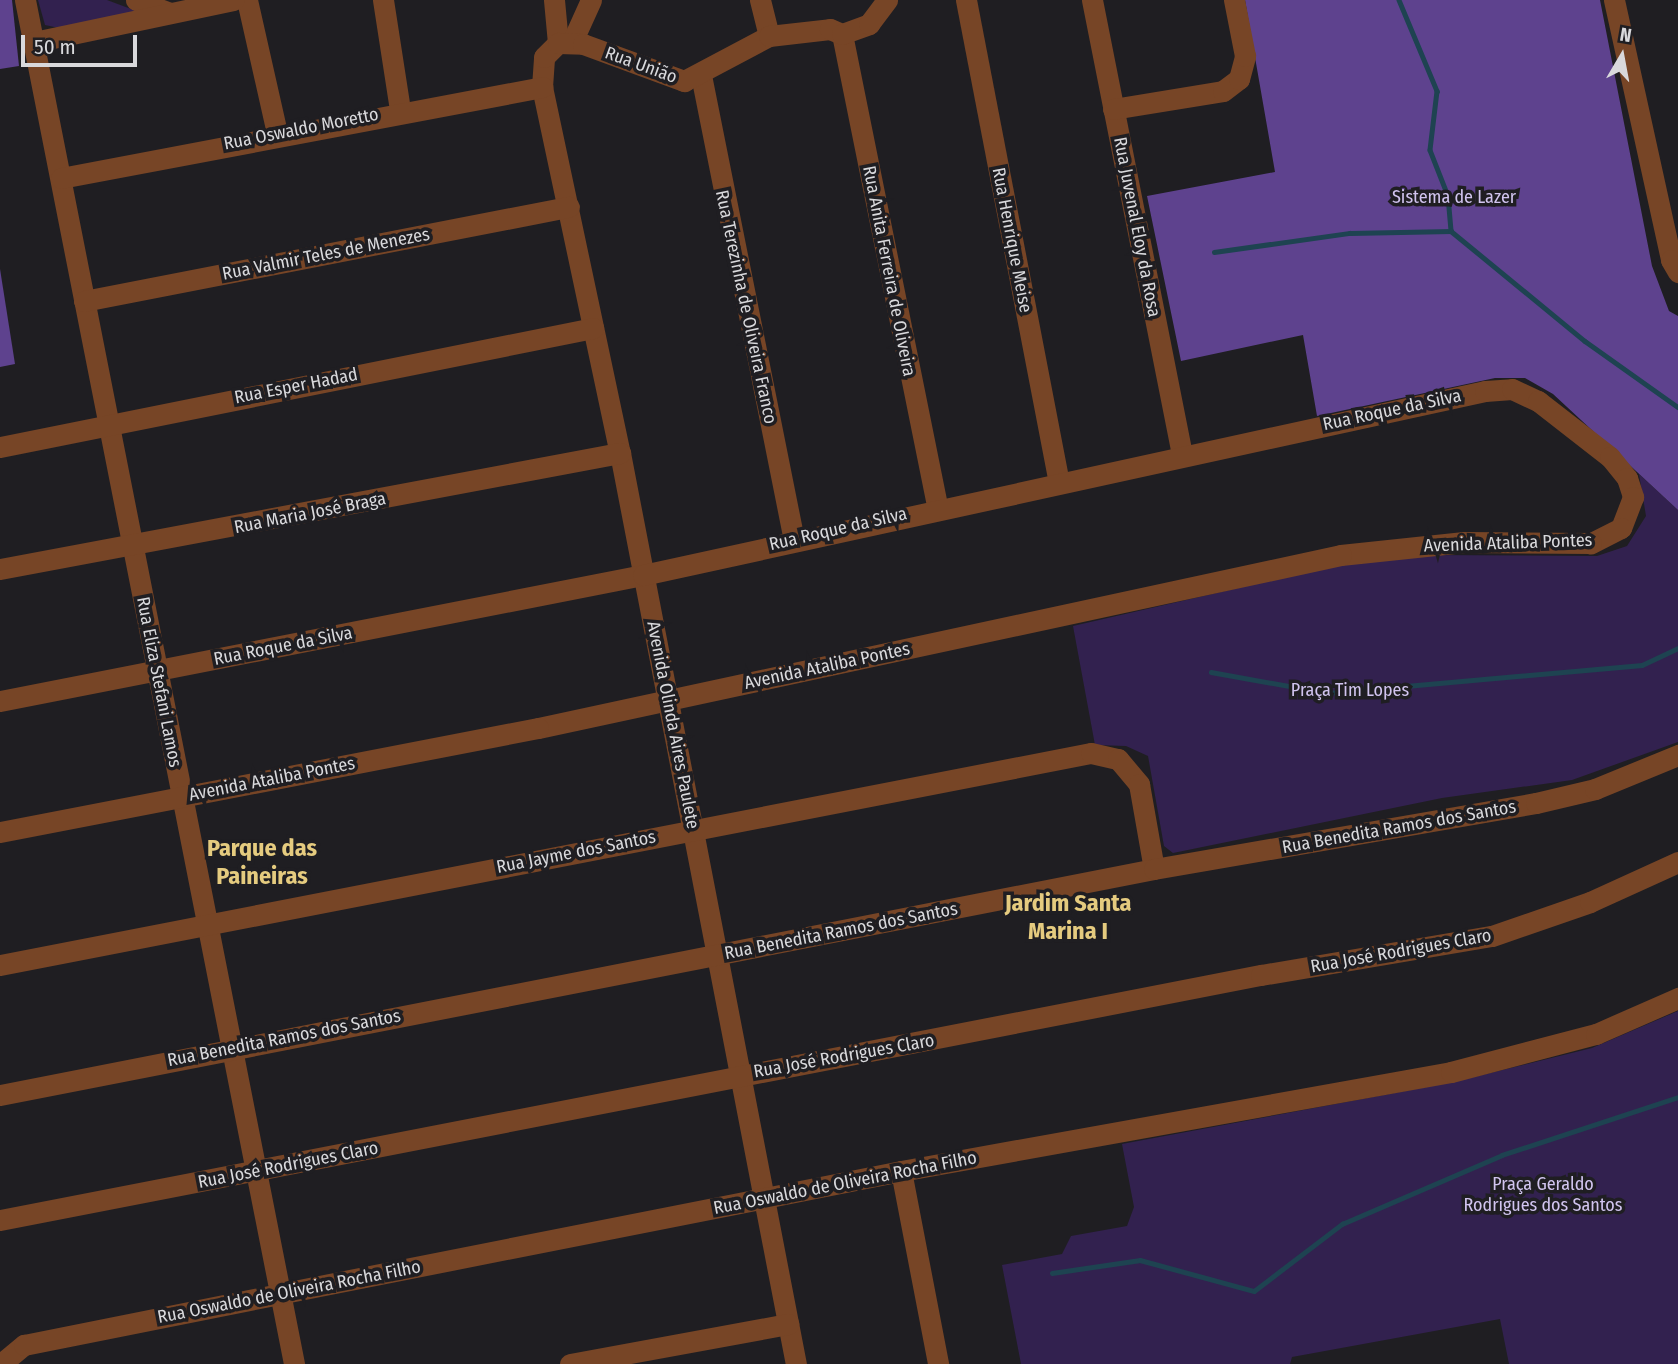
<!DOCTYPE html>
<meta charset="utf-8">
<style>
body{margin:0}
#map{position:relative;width:1678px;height:1364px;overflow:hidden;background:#1f1e22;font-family:"Fira Sans Condensed",sans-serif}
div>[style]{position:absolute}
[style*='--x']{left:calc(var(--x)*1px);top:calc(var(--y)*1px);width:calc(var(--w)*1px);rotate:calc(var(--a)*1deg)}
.green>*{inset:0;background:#32214f}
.forest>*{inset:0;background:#5e428e}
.stream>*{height:4.5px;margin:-2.25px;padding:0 2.25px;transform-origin:2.25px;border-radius:2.25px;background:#1e4351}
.minor>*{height:21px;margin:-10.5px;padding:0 10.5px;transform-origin:10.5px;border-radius:10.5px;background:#774526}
span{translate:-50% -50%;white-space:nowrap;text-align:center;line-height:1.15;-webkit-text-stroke:7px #1f1e22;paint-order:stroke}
.street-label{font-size:18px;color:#d9d9dc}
.park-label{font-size:18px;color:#d1c4ef}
.district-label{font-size:24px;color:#e5cb7f;font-weight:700}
.north{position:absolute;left:1587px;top:21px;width:70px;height:70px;-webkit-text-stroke:5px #1f1e22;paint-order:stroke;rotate:10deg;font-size:19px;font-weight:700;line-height:28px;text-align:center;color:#d9d9dc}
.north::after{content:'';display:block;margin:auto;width:24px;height:32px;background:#d9d9dc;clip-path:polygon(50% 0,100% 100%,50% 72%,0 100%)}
.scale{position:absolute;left:21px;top:35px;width:116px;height:32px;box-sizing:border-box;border:4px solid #d9d9dc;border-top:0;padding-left:9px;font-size:21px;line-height:24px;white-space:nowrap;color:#d9d9dc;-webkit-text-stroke:5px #1f1e22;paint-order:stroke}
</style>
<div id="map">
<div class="green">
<div style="clip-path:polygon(38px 0,107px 0,139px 12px,59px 28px,45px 25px)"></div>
<div style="clip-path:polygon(1639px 474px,1678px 510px,1678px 742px,1572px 780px,1442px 798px,1173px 853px,1164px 846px,1148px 756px,1126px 746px,1095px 745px,1073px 626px,1342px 564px,1420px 555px,1597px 556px,1627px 546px,1646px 516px)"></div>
<div style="clip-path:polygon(1678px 1011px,1678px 1364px,1509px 1364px,1500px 1319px,1292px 1357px,1290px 1364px,1021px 1364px,1002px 1265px,1062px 1254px,1071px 1236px,1127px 1226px,1134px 1207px,1122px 1144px,1453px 1082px,1592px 1048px)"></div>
</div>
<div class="forest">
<div style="clip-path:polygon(0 0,12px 0,19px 66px,0 69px)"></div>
<div style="clip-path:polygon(1245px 0,1600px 0,1652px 266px,1669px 311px,1678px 316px,1678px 510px,1553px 394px,1525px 378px,1495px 378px,1317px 416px,1303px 335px,1181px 361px,1147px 196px,1275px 172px)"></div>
<div style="clip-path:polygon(0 269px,15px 364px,0 367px)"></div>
</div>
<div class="stream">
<div style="--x:1399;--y:0;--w:99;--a:67.3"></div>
<div style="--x:1437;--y:91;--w:59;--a:96.8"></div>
<div style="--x:1430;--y:150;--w:49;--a:68.6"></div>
<div style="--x:1448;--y:196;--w:35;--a:85"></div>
<div style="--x:1214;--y:252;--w:137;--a:-8"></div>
<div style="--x:1350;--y:233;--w:101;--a:-1.1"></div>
<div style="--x:1451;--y:231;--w:173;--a:39.4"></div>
<div style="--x:1585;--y:341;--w:114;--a:35.4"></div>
<div style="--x:1211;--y:672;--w:119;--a:10.2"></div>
<div style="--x:1328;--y:693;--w:315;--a:-5.1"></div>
<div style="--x:1642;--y:665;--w:40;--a:-25"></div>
<div style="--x:1052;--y:1273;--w:89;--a:-8.4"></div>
<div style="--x:1140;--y:1260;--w:118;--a:15.2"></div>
<div style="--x:1254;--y:1291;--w:111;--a:-37.3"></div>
<div style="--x:1342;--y:1224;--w:174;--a:-23.3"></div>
<div style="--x:1502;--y:1155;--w:185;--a:-18.2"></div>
</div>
<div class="minor">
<div style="--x:25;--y:0;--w:1390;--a:78.84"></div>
<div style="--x:136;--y:0;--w:36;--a:21"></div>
<div style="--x:247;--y:0;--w:136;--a:77.3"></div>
<div style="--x:383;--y:0;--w:111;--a:81.2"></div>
<div style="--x:554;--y:0;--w:43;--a:84.7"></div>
<div style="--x:760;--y:0;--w:37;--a:76"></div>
<div style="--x:966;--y:0;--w:489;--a:79.1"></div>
<div style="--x:1092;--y:0;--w:463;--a:78.8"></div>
<div style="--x:1614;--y:0;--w:266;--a:77.6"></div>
<div style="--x:1671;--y:260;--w:14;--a:60"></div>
<div style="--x:842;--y:34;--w:482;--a:78.6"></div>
<div style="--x:34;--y:42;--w:204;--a:-11.9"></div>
<div style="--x:572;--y:42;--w:46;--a:-65.7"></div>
<div style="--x:701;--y:75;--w:473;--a:78.7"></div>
<div style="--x:542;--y:87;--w:374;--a:78"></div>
<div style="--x:620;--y:453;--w:928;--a:79.07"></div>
<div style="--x:542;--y:87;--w:30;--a:-86"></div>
<div style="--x:544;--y:57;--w:20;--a:-45"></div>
<div style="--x:558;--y:43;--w:25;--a:2"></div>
<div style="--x:583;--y:44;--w:108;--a:20.1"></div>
<div style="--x:684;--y:81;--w:96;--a:-27.9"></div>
<div style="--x:769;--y:36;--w:61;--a:-6.5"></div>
<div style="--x:830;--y:29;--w:13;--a:23"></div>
<div style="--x:842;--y:34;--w:29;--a:-20"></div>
<div style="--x:869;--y:24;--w:30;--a:-53"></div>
<div style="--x:1113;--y:109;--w:111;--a:-9.3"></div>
<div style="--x:1223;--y:91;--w:20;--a:-37"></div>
<div style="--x:1239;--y:79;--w:24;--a:-75"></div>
<div style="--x:1245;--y:56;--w:57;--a:-101.1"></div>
<div style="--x:61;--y:178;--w:490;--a:-10.7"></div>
<div style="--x:84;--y:301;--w:494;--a:-11"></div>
<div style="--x:0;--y:447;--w:605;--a:-11.35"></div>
<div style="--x:0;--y:569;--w:631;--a:-10.6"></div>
<div style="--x:0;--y:701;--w:655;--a:-11.09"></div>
<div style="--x:643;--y:575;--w:862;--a:-12.33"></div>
<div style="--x:1485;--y:391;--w:27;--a:-4"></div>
<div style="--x:1512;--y:389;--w:29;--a:25"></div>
<div style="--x:1538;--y:401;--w:91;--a:37.9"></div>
<div style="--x:1610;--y:457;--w:27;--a:51"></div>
<div style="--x:1627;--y:478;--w:20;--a:72"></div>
<div style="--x:1633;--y:497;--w:33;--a:111"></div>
<div style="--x:1621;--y:528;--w:34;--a:153"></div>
<div style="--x:1591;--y:543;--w:127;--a:-179.5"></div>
<div style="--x:1464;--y:542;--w:124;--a:174"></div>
<div style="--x:1341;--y:555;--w:821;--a:167.84"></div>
<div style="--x:538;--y:728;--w:548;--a:169.06"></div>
<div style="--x:0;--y:965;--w:1111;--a:-11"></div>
<div style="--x:1091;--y:753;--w:28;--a:13"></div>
<div style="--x:1118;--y:759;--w:33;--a:50"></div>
<div style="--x:1139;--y:784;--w:86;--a:80"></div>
<div style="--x:0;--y:1095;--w:1176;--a:-11.08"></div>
<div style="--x:1154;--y:869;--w:388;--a:-9.8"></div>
<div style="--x:1536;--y:803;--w:61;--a:-13.3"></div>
<div style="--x:1595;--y:789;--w:90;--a:-22.3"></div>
<div style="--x:901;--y:1171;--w:197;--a:79.1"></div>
<div style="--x:0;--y:1220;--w:1285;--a:-11"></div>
<div style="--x:1261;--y:975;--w:234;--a:-9.6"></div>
<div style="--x:1492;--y:936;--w:104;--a:-19.1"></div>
<div style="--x:1590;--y:902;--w:97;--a:-24.4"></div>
<div style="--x:1;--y:1364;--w:30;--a:-40"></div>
<div style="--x:24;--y:1345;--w:270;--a:-11.3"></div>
<div style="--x:289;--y:1292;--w:624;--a:-11.18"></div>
<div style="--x:901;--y:1171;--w:559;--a:-10.2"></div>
<div style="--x:1451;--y:1072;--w:150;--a:-14.7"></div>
<div style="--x:1596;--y:1034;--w:90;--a:-23.7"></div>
<div style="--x:570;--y:1364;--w:222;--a:-10.4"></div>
</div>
<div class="street-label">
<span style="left:641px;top:65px;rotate:20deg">Rua União</span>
<span style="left:301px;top:129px;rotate:-11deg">Rua Oswaldo Moretto</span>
<span style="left:1137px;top:227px;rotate:79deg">Rua Juvenal Eloy da Rosa</span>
<span style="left:1012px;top:240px;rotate:79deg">Rua Henrique Meise</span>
<span style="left:326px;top:254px;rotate:-11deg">Rua Valmir Teles de Menezes</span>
<span style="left:889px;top:271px;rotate:79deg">Rua Anita Ferreira de Oliveira</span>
<span style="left:746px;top:307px;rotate:78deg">Rua Terezinha de Oliveira Franco</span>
<span style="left:296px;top:386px;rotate:-11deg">Rua Esper Hadad</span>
<span style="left:1392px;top:410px;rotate:-12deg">Rua Roque da Silva</span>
<span style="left:310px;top:513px;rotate:-11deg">Rua Maria José Braga</span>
<span style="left:838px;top:529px;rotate:-13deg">Rua Roque da Silva</span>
<span style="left:1508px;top:543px;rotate:-2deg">Avenida Ataliba Pontes</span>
<span style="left:283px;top:646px;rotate:-11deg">Rua Roque da Silva</span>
<span style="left:827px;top:666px;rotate:-12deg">Avenida Ataliba Pontes</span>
<span style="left:159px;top:682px;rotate:79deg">Rua Eliza Stefani Lamos</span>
<span style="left:673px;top:725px;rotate:79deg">Avenida Olinda Aires Paulete</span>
<span style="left:272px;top:779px;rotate:-11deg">Avenida Ataliba Pontes</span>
<span style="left:1399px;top:827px;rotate:-10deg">Rua Benedita Ramos dos Santos</span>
<span style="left:576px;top:852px;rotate:-11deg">Rua Jayme dos Santos</span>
<span style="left:841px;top:931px;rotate:-11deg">Rua Benedita Ramos dos Santos</span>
<span style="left:1401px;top:951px;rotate:-10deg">Rua José Rodrigues Claro</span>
<span style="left:284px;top:1038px;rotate:-11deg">Rua Benedita Ramos dos Santos</span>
<span style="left:844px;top:1056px;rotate:-10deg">Rua José Rodrigues Claro</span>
<span style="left:288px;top:1165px;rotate:-11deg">Rua José Rodrigues Claro</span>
<span style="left:845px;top:1183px;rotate:-11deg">Rua Oswaldo de Oliveira Rocha Filho</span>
<span style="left:289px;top:1292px;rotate:-11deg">Rua Oswaldo de Oliveira Rocha Filho</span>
</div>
<div class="park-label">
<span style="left:1454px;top:197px">Sistema de Lazer</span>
<span style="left:1350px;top:690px">Praça Tim Lopes</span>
<span style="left:1543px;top:1195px">Praça Geraldo<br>Rodrigues dos Santos</span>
</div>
<div class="district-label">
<span style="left:262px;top:863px">Parque das<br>Paineiras</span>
<span style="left:1068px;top:918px">Jardim Santa<br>Marina I</span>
</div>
<div class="north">N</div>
<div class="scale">50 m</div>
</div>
